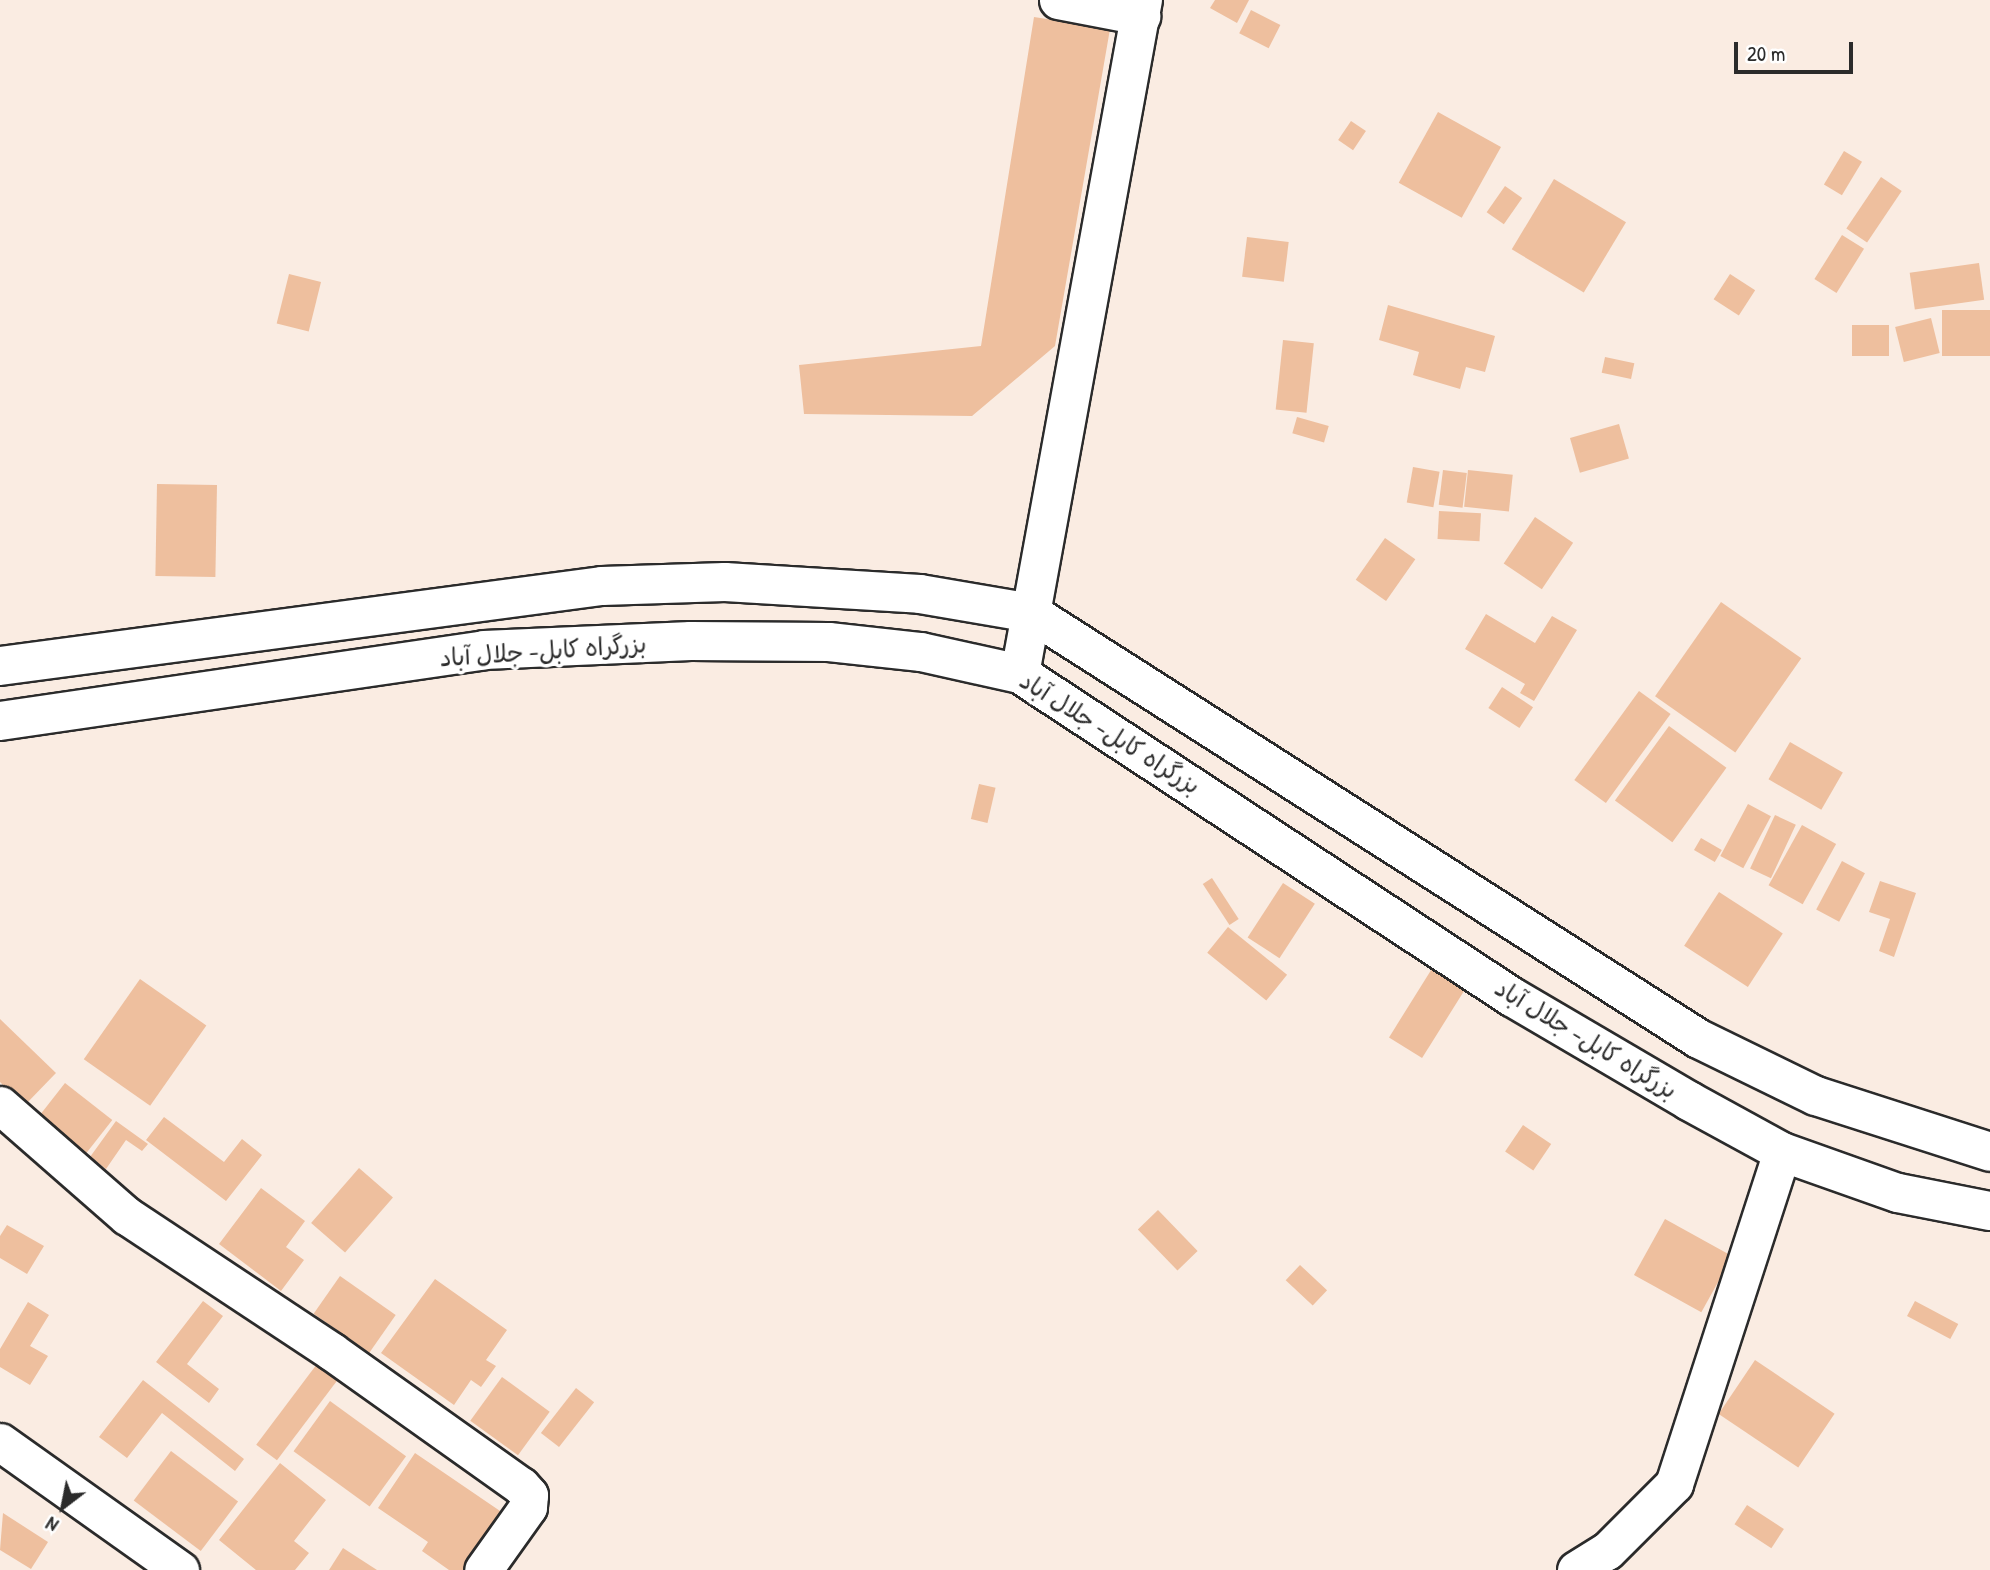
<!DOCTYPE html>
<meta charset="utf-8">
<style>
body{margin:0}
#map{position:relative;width:1990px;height:1570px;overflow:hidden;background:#faece2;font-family:"Patrick Hand","Playpen Sans Arabic",sans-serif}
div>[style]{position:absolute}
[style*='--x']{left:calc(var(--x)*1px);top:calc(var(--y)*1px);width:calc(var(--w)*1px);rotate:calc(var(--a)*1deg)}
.building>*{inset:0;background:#eebf9e;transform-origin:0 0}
.roads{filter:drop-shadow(2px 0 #2b2b2b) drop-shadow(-2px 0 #2b2b2b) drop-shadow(0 2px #2b2b2b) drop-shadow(0 -2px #2b2b2b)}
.street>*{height:37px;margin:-18.5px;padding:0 18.5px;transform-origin:18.5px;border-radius:18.5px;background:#fff}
.secondary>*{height:38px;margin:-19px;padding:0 19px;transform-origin:19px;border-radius:19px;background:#fff}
.highway>*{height:38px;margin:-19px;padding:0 19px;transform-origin:19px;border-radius:19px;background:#fff}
span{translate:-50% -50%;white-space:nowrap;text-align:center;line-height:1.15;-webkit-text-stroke:7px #fff;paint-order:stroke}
.street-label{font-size:24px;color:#2b2b2b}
.north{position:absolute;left:28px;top:1472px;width:70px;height:70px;-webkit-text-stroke:5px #fff;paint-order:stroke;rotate:212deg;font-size:19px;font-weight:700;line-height:28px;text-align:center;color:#2b2b2b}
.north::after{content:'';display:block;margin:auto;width:24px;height:32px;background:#2b2b2b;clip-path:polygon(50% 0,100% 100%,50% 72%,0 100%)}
.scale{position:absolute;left:1734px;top:42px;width:119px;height:32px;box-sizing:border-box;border:4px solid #2b2b2b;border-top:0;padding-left:9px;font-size:21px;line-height:24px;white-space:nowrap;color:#2b2b2b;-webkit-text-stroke:5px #fff;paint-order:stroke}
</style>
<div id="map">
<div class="building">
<div style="clip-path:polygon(1215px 0,1249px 0,1237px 23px,1210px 8px)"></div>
<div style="left:1251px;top:10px;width:33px;height:26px;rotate:27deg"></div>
<div style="clip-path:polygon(1034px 17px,1110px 29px,1055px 346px,972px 416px,804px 414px,799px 365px,981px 346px)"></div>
<div style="left:1438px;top:112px;width:72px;height:81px;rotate:29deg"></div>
<div style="left:1351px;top:121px;width:18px;height:23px;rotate:34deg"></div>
<div style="left:1844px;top:151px;width:21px;height:39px;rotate:31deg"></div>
<div style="left:1881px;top:177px;width:25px;height:62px;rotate:34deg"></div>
<div style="left:1554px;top:179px;width:84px;height:82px;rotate:31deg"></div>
<div style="left:1505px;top:186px;width:21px;height:32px;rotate:35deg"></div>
<div style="left:1842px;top:235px;width:26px;height:52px;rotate:32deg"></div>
<div style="left:1247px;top:237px;width:42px;height:40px;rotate:7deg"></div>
<div style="left:1979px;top:263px;width:37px;height:70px;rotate:82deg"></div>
<div style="left:289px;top:274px;width:33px;height:51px;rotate:14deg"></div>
<div style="left:1730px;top:274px;width:30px;height:30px;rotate:33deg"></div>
<div style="clip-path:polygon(1388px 305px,1495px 336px,1485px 372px,1466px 367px,1460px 389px,1413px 375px,1419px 352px,1379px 340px)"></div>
<div style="left:1990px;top:310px;width:46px;height:48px;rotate:90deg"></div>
<div style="left:1931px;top:318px;width:36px;height:37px;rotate:76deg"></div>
<div style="left:1889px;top:325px;width:31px;height:37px;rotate:90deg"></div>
<div style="left:1283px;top:340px;width:31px;height:70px;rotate:6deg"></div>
<div style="left:1605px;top:357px;width:30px;height:16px;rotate:12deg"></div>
<div style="left:1297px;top:417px;width:33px;height:17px;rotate:16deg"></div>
<div style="left:1619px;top:424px;width:36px;height:51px;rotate:74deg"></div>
<div style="left:1413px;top:467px;width:27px;height:36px;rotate:10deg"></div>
<div style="left:1443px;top:470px;width:24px;height:35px;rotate:7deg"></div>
<div style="left:1468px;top:470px;width:45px;height:37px;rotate:6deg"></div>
<div style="left:157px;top:484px;width:60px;height:92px;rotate:1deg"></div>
<div style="left:1439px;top:511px;width:42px;height:28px;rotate:3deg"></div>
<div style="left:1535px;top:517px;width:46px;height:56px;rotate:34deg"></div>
<div style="left:1385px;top:538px;width:37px;height:51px;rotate:35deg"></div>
<div style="left:1721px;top:602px;width:98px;height:115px;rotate:35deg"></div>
<div style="clip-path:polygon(1486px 614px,1535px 643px,1552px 616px,1577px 630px,1534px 701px,1520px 693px,1525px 684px,1465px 649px)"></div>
<div style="left:1502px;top:687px;width:37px;height:25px;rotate:33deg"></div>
<div style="left:1639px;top:691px;width:39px;height:110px;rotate:36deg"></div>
<div style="left:1669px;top:726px;width:71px;height:92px;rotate:36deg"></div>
<div style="left:1790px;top:742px;width:61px;height:43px;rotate:30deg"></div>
<div style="left:979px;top:784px;width:17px;height:36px;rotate:13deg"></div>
<div style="left:1748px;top:804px;width:26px;height:59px;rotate:28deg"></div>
<div style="left:1775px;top:815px;width:23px;height:59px;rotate:25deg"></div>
<div style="left:1802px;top:825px;width:39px;height:69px;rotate:29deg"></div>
<div style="left:1701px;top:838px;width:24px;height:14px;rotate:30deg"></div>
<div style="left:1842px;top:861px;width:26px;height:55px;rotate:28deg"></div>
<div style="left:1212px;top:878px;width:49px;height:11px;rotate:57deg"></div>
<div style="clip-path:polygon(1880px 881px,1916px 893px,1894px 957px,1879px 951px,1890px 919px,1869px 912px)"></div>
<div style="left:1283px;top:883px;width:38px;height:65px;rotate:33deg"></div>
<div style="left:1719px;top:892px;width:76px;height:64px;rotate:33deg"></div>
<div style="left:1228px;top:927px;width:76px;height:33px;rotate:39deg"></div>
<div style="left:1433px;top:967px;width:39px;height:83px;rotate:32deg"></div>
<div style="left:140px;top:979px;width:81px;height:98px;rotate:35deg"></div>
<div style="clip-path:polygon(0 1019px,56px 1073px,24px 1106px,0 1082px)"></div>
<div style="left:65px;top:1083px;width:60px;height:42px;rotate:38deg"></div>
<div style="clip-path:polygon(164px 1117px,224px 1162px,242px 1139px,262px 1155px,226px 1201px,146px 1140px)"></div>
<div style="clip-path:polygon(116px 1121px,148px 1144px,142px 1151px,126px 1140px,106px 1169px,90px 1157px)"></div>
<div style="left:1523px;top:1125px;width:34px;height:32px;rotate:34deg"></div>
<div style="left:359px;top:1168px;width:45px;height:73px;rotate:41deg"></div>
<div style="clip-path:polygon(261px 1188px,305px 1221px,286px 1247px,304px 1260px,281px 1291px,219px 1244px)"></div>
<div style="left:1158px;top:1210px;width:57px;height:28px;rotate:46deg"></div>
<div style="left:1665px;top:1219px;width:77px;height:64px;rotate:29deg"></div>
<div style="clip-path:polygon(7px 1225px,44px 1246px,27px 1274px,0 1258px,0 1236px)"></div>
<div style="left:1300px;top:1265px;width:37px;height:21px;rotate:43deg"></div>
<div style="left:340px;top:1276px;width:68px;height:46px;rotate:35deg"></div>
<div style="clip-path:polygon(435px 1279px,507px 1330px,486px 1360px,496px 1366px,481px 1387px,471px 1380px,454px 1405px,381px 1353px)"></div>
<div style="clip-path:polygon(203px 1301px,223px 1316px,187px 1364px,219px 1389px,209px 1403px,156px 1362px)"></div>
<div style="left:1915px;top:1301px;width:49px;height:17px;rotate:28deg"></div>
<div style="clip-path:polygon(28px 1302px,49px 1315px,30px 1346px,48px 1356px,30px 1385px,0 1367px,0 1349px)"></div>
<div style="left:320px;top:1360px;width:26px;height:106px;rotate:37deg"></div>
<div style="left:1755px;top:1360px;width:96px;height:65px;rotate:34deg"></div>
<div style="left:502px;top:1377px;width:59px;height:54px;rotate:36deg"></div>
<div style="clip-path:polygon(143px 1380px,244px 1459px,235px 1471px,162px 1413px,127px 1458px,99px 1437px)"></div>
<div style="left:576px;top:1388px;width:23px;height:57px;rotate:38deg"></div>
<div style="left:330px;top:1401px;width:94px;height:62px;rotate:36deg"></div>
<div style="left:171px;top:1451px;width:84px;height:62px;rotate:37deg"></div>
<div style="clip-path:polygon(415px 1453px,503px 1513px,463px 1570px,449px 1570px,422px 1551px,428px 1542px,378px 1508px)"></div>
<div style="clip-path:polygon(280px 1463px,326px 1500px,294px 1541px,309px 1553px,295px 1570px,256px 1570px,219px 1540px)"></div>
<div style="left:1747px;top:1505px;width:44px;height:23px;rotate:33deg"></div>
<div style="clip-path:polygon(3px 1513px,48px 1542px,31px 1569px,0 1550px)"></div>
<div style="clip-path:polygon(343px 1548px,377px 1570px,329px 1570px)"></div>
</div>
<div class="roads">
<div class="street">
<div style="--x:1058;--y:0;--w:85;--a:10.9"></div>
<div style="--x:0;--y:1105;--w:169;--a:41.2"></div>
<div style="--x:127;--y:1216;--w:245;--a:33.5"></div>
<div style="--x:331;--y:1351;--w:233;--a:35.4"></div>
<div style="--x:521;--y:1486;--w:12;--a:48"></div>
<div style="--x:529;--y:1495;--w:12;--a:95"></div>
<div style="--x:528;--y:1507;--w:77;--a:125.5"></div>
<div style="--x:0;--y:1442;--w:221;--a:35.4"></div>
<div style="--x:1576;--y:1570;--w:36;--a:-32"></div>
<div style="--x:1607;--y:1551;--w:95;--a:-45"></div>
<div style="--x:1674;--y:1484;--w:349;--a:-72"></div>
</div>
<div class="secondary">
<div style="--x:1020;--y:674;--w:685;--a:-79.66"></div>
</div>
<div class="highway">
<div style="--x:0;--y:666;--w:607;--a:-7.57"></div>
<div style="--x:602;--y:586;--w:123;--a:-1.9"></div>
<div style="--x:725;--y:582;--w:195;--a:3.5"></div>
<div style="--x:920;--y:594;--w:113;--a:9.7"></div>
<div style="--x:1031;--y:613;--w:792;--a:32.53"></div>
<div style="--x:1699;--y:1039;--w:130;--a:26"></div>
<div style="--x:1816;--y:1096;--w:183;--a:17.8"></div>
<div style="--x:0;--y:721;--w:489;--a:-8.3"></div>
<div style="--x:484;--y:650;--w:207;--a:-2.5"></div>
<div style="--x:691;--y:641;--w:138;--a:0.4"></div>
<div style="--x:829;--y:642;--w:93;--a:6.2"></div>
<div style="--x:921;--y:652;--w:101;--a:12.5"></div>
<div style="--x:1020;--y:674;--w:589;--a:33.29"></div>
<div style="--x:1512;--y:997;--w:205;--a:30.4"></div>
<div style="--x:1689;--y:1101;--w:106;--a:28.7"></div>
<div style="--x:1782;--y:1152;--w:123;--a:19.5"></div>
<div style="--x:1898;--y:1193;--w:94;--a:11.1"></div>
</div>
</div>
<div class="street-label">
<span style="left:543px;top:651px;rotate:-4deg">بزرگراه کابل- جلال آباد</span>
<span style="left:1110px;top:733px;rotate:32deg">بزرگراه کابل- جلال آباد</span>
<span style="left:1586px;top:1039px;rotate:31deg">بزرگراه کابل- جلال آباد</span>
</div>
<div class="north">N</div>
<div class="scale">20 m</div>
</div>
